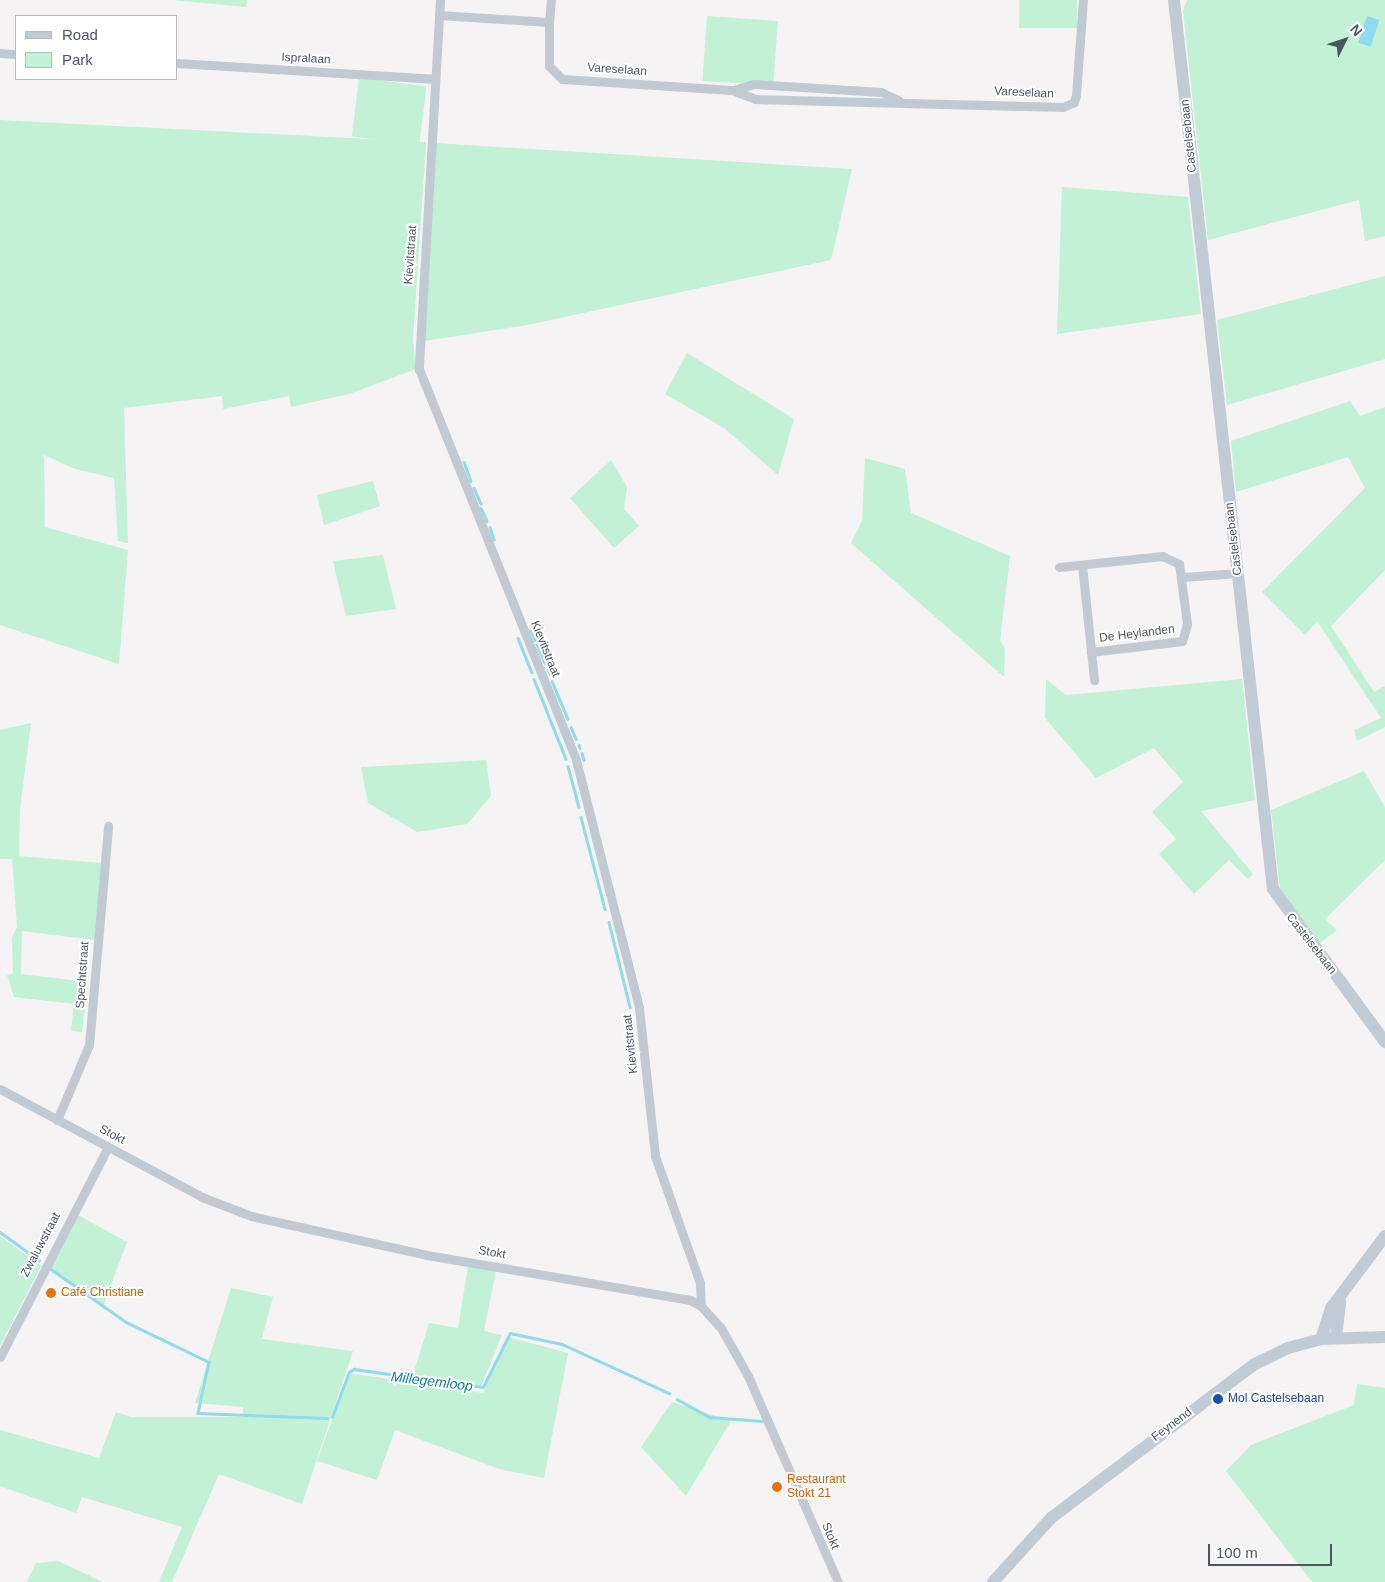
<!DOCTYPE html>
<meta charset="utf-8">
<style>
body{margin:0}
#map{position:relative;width:1385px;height:1582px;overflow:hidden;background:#f5f3f3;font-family:Helvetica,sans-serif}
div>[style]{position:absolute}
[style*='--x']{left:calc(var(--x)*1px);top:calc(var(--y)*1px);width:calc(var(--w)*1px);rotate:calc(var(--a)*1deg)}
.green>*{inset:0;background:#c3f1d5;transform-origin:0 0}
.water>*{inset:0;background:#90daee;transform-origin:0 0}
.stream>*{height:2.5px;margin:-1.25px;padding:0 1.25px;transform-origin:1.25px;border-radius:1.25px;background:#90daee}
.street>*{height:9px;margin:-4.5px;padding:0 4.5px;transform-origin:4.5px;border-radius:4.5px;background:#c1cad2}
.secondary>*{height:12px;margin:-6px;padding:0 6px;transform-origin:6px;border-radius:6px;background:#c1cbd6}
.dots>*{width:14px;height:14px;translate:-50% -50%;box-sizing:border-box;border:2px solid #fff;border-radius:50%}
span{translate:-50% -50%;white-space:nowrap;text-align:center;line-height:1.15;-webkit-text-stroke:4px #fff;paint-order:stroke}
.street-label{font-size:12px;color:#4a5661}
.food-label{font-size:12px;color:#c56008}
.left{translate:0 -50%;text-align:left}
.transit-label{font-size:12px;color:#164399}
.water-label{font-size:14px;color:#0c7c9b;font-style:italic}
.legend{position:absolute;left:15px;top:15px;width:162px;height:65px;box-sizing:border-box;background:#fff;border:1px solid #b7bbc0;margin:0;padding:6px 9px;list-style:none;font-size:15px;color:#4a5661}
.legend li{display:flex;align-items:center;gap:10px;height:25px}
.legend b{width:25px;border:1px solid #b7bbc0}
.north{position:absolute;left:1320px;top:15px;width:50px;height:50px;-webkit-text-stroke:4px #fff;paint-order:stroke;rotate:49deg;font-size:14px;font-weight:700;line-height:20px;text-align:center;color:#4a5661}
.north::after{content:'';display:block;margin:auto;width:18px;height:22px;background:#4a5661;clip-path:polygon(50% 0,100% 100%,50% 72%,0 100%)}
.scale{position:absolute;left:1208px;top:1544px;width:124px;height:22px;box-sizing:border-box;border:2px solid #4a5661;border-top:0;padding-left:6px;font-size:15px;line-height:18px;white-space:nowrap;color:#4a5661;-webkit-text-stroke:4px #fff;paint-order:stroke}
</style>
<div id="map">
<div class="green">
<div style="clip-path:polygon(173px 0,247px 0,246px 7px)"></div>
<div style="left:1019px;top:0;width:58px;height:28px"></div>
<div style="clip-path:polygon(1187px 0,1385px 0,1385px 236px,1365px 241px,1359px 200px,1208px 240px,1183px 11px)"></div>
<div style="left:707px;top:16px;width:71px;height:65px;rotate:4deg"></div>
<div style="left:359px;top:78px;width:68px;height:59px;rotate:7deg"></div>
<div style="clip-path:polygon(0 120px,426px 142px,413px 339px,416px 369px,349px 394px,291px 407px,289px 396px,223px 409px,222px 396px,124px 408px,128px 543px,118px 541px,114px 478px,75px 469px,44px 455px,45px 527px,128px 550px,119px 664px,0 625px)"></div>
<div style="clip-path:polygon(435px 143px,852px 169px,831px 260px,527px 325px,424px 341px)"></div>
<div style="clip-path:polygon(1062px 187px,1188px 197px,1201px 314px,1057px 334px)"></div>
<div style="clip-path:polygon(1385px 276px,1385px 359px,1227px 405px,1217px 320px)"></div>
<div style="clip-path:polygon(687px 353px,794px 419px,778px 475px,724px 428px,665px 394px)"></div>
<div style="clip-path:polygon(1350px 401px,1360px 416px,1385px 407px,1385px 570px,1331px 626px,1374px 692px,1385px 686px,1385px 727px,1357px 741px,1354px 730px,1381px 718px,1317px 621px,1305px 635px,1262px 592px,1365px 488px,1348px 457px,1236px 492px,1231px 441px)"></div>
<div style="clip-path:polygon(865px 458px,905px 469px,911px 513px,1010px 556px,1000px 641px,1005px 648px,1004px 677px,851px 543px,862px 521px)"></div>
<div style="clip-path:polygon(611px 460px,627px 487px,624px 509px,639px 526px,614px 548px,570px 498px)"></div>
<div style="clip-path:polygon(373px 481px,380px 506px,324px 525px,317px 495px)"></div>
<div style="clip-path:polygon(383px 555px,396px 609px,346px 616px,333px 561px)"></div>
<div style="clip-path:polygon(1046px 679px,1066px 695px,1242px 679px,1255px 800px,1201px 811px,1253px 874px,1248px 879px,1229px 860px,1194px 894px,1159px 854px,1176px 839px,1152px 812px,1183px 782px,1154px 748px,1096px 778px,1045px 718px)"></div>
<div style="clip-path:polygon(31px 723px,20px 809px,19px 856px,102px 863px,95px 940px,22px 931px,21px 974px,88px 982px,82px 1032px,71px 1031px,74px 1004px,14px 997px,7px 975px,13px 973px,12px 938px,17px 927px,12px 859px,0 859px,0 730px)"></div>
<div style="clip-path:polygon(486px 760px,491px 796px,467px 824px,417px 832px,368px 803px,361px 767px)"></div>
<div style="clip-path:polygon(1364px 771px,1385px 807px,1385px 860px,1325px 919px,1337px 930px,1320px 943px,1280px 889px,1271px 810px)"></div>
<div style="clip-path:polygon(76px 1214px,127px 1242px,103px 1306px,49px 1269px)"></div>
<div style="clip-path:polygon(0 1236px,41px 1266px,0 1346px)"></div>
<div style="clip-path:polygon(468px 1267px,496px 1271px,484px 1331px,502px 1335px,481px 1387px,412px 1378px,429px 1323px,458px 1328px)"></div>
<div style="clip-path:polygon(231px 1288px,273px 1297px,259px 1349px,262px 1339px,353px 1351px,302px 1504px,219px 1474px,172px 1582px,159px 1582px,182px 1527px,82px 1497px,76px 1513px,0 1486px,0 1430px,99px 1458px,116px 1412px,131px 1417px,243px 1417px,243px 1407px,195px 1403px)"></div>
<div style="clip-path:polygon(508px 1337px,568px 1353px,544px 1478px,499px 1469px,395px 1430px,377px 1480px,317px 1461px,349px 1373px,483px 1393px)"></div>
<div style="clip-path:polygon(1357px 1384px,1385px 1388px,1385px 1582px,1312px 1582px,1226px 1471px,1251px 1445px,1354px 1405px)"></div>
<div style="clip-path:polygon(672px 1402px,731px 1421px,686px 1496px,641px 1447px)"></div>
<div style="clip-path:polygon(58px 1561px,103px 1582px,27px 1582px,36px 1563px)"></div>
</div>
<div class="water">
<div style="left:1367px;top:16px;width:13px;height:28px;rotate:18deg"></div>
</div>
<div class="stream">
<div style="--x:464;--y:462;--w:20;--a:70"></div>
<div style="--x:474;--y:488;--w:17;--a:66"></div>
<div style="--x:481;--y:508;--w:14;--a:65"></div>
<div style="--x:490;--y:527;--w:13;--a:72"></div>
<div style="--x:531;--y:630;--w:36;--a:67"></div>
<div style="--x:518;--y:638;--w:37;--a:68"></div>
<div style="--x:548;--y:669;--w:5;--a:68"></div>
<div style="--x:534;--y:679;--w:86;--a:68.2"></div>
<div style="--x:552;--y:681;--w:41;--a:67.2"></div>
<div style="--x:571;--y:727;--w:13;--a:67"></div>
<div style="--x:579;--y:745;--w:3;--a:72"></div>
<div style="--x:582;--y:753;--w:7;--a:74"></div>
<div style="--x:568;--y:766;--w:42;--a:75"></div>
<div style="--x:581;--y:817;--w:95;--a:75.4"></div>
<div style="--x:609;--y:922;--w:88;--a:76.1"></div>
<div style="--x:0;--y:1232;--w:48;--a:35.7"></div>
<div style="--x:51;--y:1269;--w:92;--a:35.2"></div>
<div style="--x:126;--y:1322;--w:92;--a:25.7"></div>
<div style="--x:209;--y:1362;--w:52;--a:102.2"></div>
<div style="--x:198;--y:1413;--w:129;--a:2.2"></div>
<div style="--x:677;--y:1399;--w:38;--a:29"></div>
<div style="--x:710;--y:1417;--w:52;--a:4.4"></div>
<div style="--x:332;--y:1417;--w:48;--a:-69.3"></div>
<div style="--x:349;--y:1372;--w:6;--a:-31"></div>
<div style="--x:354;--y:1369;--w:130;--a:7.9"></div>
<div style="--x:483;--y:1387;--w:60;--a:-63.4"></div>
<div style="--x:510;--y:1333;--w:53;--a:11.9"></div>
<div style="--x:562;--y:1344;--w:118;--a:24.6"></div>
</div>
<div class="street">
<div style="--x:440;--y:0;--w:370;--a:93.3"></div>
<div style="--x:419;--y:369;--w:421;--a:68.1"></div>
<div style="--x:576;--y:760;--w:256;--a:75.7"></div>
<div style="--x:639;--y:1008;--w:149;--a:83.8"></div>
<div style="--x:655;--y:1156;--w:135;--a:70.5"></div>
<div style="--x:700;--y:1283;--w:23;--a:88"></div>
<div style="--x:439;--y:15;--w:110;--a:3.6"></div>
<div style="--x:549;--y:22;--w:22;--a:-85"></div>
<div style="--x:549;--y:22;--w:44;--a:90"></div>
<div style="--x:549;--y:66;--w:18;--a:45"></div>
<div style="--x:562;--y:79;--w:170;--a:3.7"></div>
<div style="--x:732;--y:90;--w:25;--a:21"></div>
<div style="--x:755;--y:99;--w:308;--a:1.5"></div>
<div style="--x:1063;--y:107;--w:12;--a:-24"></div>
<div style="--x:1074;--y:102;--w:7;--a:-74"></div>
<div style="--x:1076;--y:95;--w:95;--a:-85.8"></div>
<div style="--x:0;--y:53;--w:16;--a:4"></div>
<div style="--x:176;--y:63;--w:258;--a:3.5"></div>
<div style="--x:733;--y:90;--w:22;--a:-16"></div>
<div style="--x:754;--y:84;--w:127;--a:3.6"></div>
<div style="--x:881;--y:92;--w:19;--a:25"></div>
<div style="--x:1082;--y:565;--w:116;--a:84"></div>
<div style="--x:1059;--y:567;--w:104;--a:-6.1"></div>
<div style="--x:1162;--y:556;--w:19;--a:25"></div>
<div style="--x:1179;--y:564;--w:61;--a:82.4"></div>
<div style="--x:1187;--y:624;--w:18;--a:106"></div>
<div style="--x:1182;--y:641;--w:92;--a:173.1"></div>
<div style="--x:1183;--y:577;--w:55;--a:-4.2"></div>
<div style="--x:0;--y:1089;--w:229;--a:28.1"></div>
<div style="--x:202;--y:1197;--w:53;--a:21.2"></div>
<div style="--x:251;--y:1216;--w:180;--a:12.5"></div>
<div style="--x:427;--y:1255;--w:267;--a:9.7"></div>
<div style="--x:690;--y:1300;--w:13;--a:29"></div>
<div style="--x:701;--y:1306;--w:30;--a:48"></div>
<div style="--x:721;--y:1328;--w:55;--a:60.6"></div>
<div style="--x:748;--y:1376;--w:225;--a:66.4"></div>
<div style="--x:57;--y:1120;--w:82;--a:-66.9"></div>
<div style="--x:89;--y:1045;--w:220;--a:-85"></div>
<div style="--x:0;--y:1357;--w:236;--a:-62.8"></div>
</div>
<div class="secondary">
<div style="--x:1174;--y:0;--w:894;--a:83.65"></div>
<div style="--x:1273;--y:889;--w:190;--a:53.8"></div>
<div style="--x:1336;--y:1336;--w:34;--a:-83"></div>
<div style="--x:1321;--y:1339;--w:33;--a:-72"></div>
<div style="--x:1331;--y:1308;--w:90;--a:-53.1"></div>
<div style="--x:993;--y:1582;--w:86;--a:-47.8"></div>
<div style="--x:1051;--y:1518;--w:253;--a:-37.1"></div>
<div style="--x:1253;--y:1365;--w:39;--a:-26"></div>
<div style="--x:1288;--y:1348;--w:34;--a:-15"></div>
<div style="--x:1321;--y:1339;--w:64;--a:-1.8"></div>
</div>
<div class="dots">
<div style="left:51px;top:1293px;background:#e8710a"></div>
<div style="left:1218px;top:1399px;background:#1a4fb4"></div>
<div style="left:777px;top:1487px;background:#e8710a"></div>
</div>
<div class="street-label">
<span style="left:306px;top:59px;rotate:3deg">Ispralaan</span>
<span style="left:617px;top:70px;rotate:4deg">Vareselaan</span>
<span style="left:1024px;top:93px;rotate:3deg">Vareselaan</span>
<span style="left:1189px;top:136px;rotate:-96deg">Castelsebaan</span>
<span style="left:411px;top:255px;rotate:-86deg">Kievitstraat</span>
<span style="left:1234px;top:539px;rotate:-97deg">Castelsebaan</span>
<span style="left:1137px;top:634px;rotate:-7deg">De Heylanden</span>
<span style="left:545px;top:649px;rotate:68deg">Kievitstraat</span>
<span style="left:1311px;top:944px;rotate:52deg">Castelsebaan</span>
<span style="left:83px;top:975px;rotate:-86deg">Spechtstraat</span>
<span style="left:631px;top:1044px;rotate:-96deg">Kievitstraat</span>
<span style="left:112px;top:1135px;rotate:28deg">Stokt</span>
<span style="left:41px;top:1245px;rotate:-62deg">Zwaluwstraat</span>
<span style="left:492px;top:1253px;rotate:10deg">Stokt</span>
<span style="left:1172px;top:1425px;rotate:-37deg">Feynend</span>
<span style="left:830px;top:1536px;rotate:68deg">Stokt</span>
</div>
<div class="food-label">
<span class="left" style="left:61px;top:1293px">Café Christiane</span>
<span class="left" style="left:787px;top:1487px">Restaurant<br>Stokt 21</span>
</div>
<div class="transit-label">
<span class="left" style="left:1228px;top:1399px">Mol Castelsebaan</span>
</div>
<div class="water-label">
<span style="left:432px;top:1381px;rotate:7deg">Millegemloop</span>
</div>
<ul class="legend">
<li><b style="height:6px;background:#c1cbd6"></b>Road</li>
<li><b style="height:14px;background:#c3f1d5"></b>Park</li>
</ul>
<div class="north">N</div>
<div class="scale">100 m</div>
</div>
